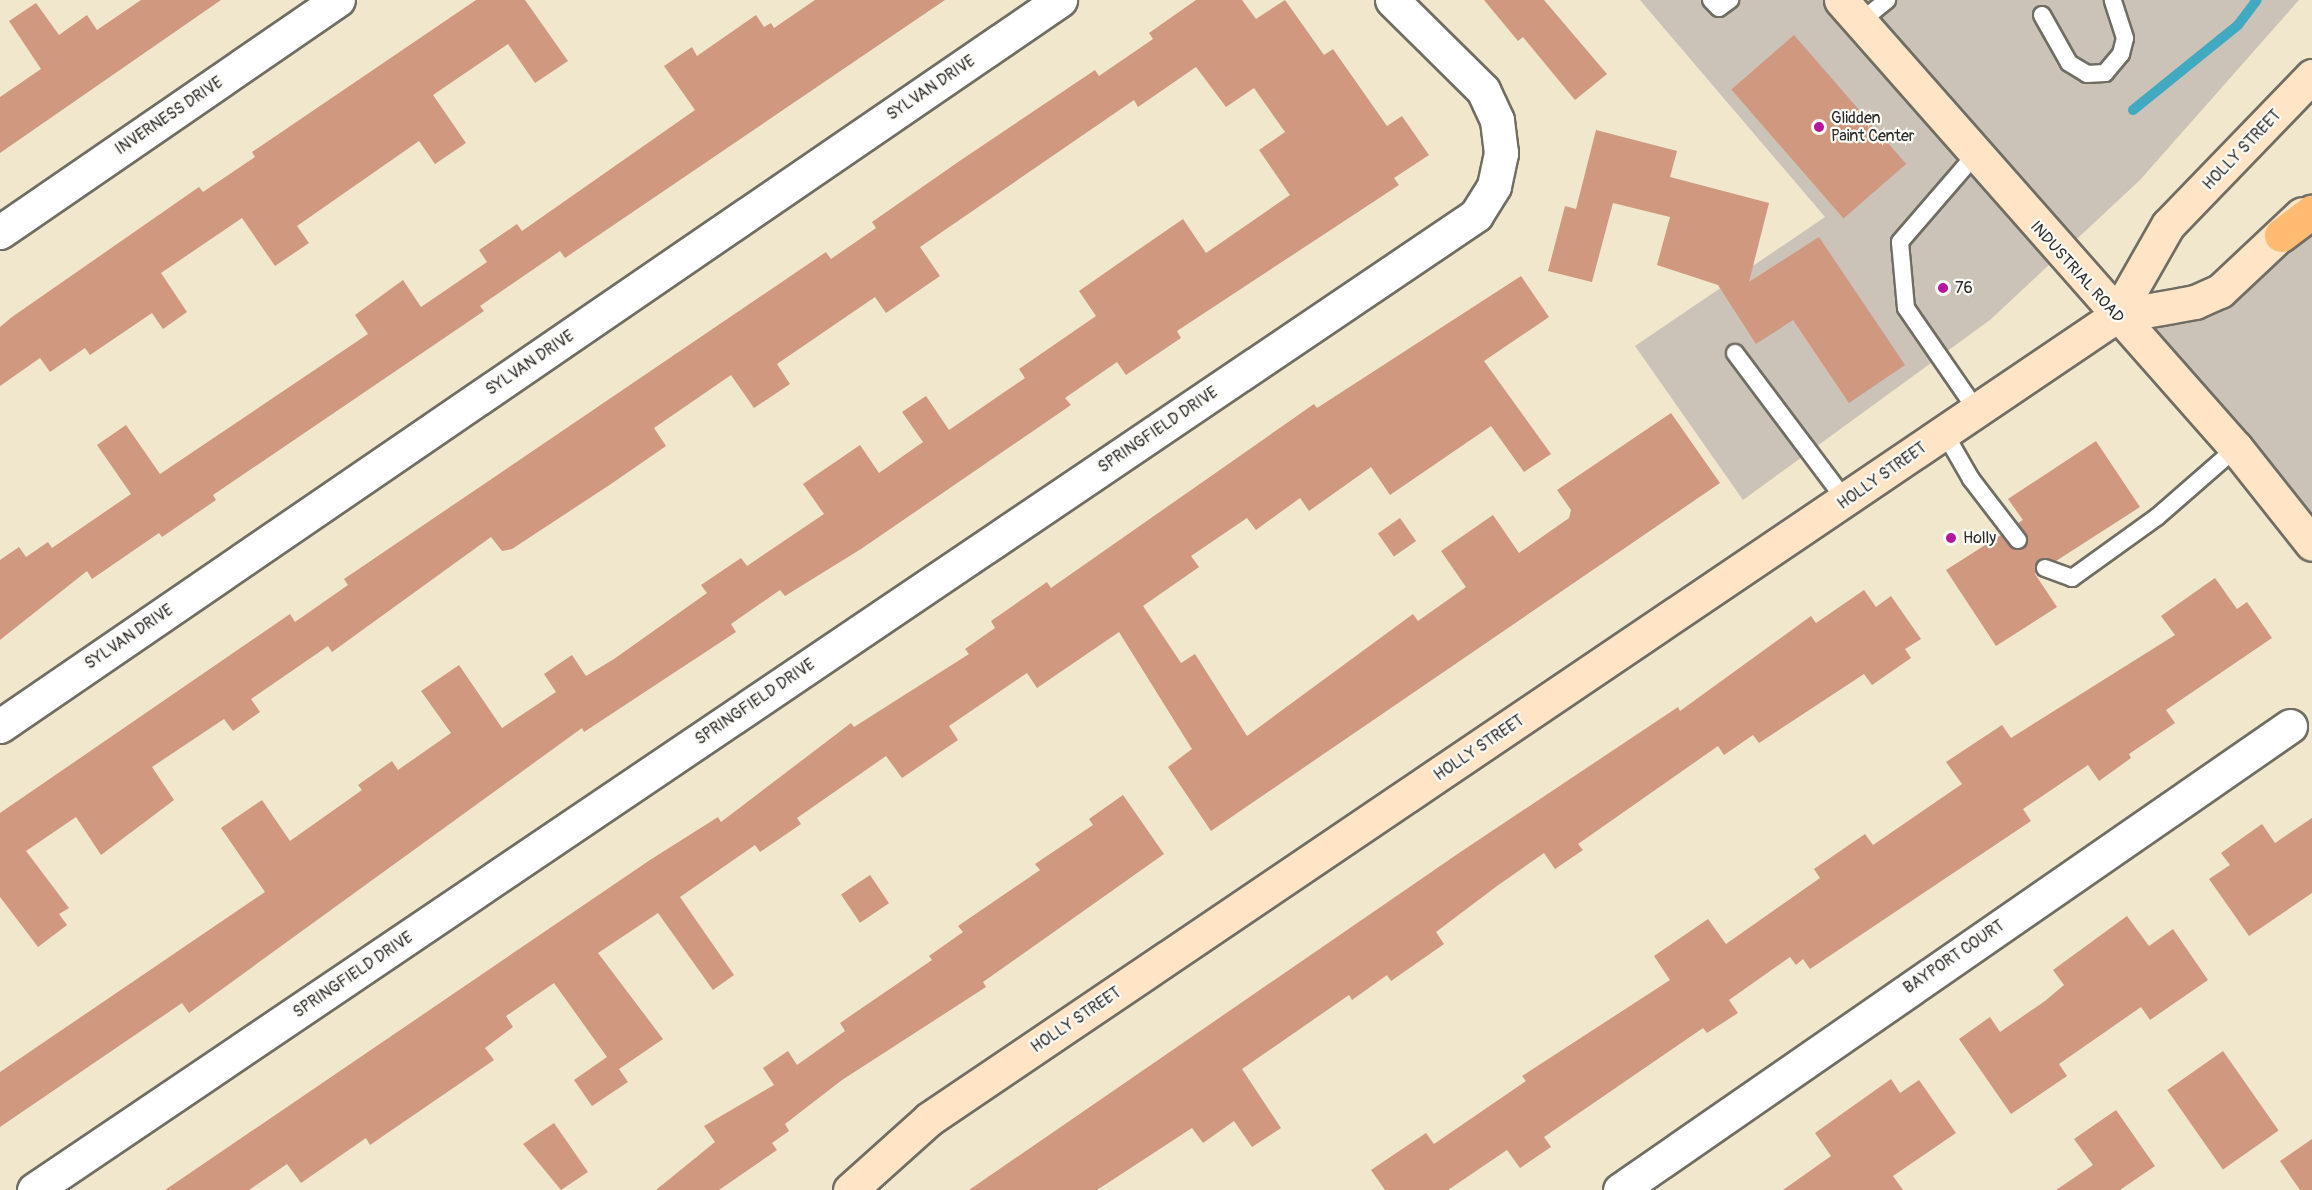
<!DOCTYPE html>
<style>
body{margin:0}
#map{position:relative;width:2312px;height:1190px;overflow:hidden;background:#f1e7cc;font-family:Pangolin,sans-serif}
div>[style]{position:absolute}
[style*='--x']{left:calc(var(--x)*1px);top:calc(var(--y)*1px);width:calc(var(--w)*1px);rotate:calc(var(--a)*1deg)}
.industrial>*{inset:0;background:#cbc3b8}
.stream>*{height:10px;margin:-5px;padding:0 5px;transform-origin:5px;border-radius:5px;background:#41aac1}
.building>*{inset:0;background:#d0987e;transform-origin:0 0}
.roads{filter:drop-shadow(2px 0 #706d63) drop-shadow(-2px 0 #706d63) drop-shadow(0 2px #706d63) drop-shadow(0 -2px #706d63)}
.lane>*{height:16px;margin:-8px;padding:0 8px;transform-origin:8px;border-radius:8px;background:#fff}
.street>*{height:33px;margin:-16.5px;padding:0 16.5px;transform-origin:16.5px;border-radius:16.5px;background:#fff}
.secondary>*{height:33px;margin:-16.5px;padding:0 16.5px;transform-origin:16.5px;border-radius:16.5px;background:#ffe4c6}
.highway>*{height:33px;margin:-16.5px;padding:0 16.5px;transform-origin:16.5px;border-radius:16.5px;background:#febb71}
.dots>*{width:16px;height:16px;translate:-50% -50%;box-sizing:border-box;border:3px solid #fdfcf7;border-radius:50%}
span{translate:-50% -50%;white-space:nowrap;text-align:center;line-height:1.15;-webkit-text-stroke:4.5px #fdfcf7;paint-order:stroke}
.street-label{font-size:16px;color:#2b2b2b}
.poi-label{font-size:16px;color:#2b2b2b}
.left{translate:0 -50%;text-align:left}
</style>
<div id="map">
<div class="industrial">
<div style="clip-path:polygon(1640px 0,2299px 0,2140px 180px,1990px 320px,1743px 500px,1635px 346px,1825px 217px)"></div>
<div style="clip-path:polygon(2312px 212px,2312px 544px,2116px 316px,2195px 302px)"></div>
</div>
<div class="stream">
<div style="--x:2133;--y:110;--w:135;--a:-39"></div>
<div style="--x:2238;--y:25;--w:31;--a:-53"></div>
</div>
<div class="building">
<div style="clip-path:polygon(141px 0,221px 0,0 153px,0 97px,41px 69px,9px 21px,36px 3px,59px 35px,87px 15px,97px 30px)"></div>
<div style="clip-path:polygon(476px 0,525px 0,568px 61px,535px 83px,508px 44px,433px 95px,466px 143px,435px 164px,419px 141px,297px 226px,309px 243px,275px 266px,242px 218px,161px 273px,187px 312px,163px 329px,152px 313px,90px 355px,85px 348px,50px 372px,40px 358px,0 386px,0 327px,12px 317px,199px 187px,203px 192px,255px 157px,252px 152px)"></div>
<div style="clip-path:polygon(815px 0,945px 0,565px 258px,560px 251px,480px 306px,484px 311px,213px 495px,216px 500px,162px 537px,159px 533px,92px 579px,87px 571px,0 640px,0 560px,19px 547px,26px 557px,48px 542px,52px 548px,131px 494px,97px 445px,126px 425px,160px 474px,368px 334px,355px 315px,403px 280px,421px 307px,487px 262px,479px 250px,517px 224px,522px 231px,695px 110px,664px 66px,692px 47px,697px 56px,756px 15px,764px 27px,771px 23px,774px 28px)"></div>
<div style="clip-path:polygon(1196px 0,1242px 0,1256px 19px,1285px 0,1324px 55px,1333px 49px,1387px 126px,1402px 116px,1429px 155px,1394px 178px,1399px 185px,1177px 331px,1181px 338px,1126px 375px,1117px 362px,1065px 398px,1071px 405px,861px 549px,785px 596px,780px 590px,731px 624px,736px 632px,584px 732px,582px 728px,189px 1013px,182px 1003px,0 1127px,0 1072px,265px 892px,221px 828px,262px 800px,290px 841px,362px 790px,358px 785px,392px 761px,398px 770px,451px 733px,421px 691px,459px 665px,502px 728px,556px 692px,544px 674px,572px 655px,586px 676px,614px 659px,707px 593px,701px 585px,741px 558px,747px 566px,824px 514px,803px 484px,860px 445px,879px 473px,923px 442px,902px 412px,926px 396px,949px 430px,1025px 378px,1019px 369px,1096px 316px,1079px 291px,1122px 261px,1183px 219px,1206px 253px,1290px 195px,1259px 150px,1285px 132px,1254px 88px,1226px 107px,1196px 67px,1138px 107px,1134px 100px,920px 247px,940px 276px,886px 313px,875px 297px,777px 364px,790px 384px,754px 408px,731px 375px,654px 428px,666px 446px,611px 484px,512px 549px,502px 551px,491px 537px,332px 652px,328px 646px,251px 699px,260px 712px,233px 731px,224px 719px,152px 767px,174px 800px,101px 855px,76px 817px,26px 851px,69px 908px,59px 914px,67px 925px,38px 947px,0 897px,0 813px,290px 614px,295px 622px,348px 585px,344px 579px,826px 252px,831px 259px,876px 228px,872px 222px,961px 160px,1095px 70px,1099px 76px,1153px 39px,1149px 33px)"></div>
<div style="clip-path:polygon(1484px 0,1544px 0,1607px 74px,1575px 100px,1523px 37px,1518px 41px)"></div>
<div style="left:1794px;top:35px;width:171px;height:83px;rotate:49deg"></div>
<div style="clip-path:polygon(1596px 130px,1677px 151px,1670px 177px,1769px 203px,1749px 282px,1819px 237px,1905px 365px,1849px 403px,1793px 320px,1756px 344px,1718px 285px,1657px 265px,1670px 217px,1613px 203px,1592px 282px,1548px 271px,1565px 206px,1576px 209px)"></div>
<div style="clip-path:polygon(1521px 276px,1549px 317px,1484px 361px,1551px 454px,1524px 472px,1491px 426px,1390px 495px,1371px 467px,1309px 511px,1300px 498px,1256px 530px,1247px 518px,1191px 556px,1199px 567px,1143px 606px,1181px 663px,1195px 654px,1247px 736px,1413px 614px,1418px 621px,1466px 587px,1441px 551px,1493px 515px,1519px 553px,1569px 518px,1571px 510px,1557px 490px,1671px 413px,1720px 483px,1211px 831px,1168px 767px,1192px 749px,1119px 632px,1037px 688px,1027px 673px,949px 726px,958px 740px,902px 778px,886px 756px,797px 818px,801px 824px,760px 852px,755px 845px,680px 897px,734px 975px,713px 990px,658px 913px,598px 953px,663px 1039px,619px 1069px,628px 1082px,592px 1106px,574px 1080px,607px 1057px,554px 983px,506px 1016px,513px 1027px,485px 1048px,494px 1060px,370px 1145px,366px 1138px,301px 1183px,287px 1164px,249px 1190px,165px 1190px,650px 860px,718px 817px,721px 822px,851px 723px,854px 727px,969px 654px,965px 649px,995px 628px,991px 621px,1047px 582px,1051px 588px,1314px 404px,1317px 408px)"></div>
<div style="clip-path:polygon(2096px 441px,2140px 507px,2056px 561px,2038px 560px,2035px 574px,2057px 607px,1996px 646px,1946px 570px,2001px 535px,2013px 549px,2025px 548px,2028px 538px,2018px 523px,2023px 520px,2008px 499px)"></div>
<div style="left:1400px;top:518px;width:28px;height:27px;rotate:55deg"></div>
<div style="clip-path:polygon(2215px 578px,2237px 609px,2247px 602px,2272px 638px,2166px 710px,2175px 723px,2129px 754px,2131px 758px,2099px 781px,2088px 765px,2023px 809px,2031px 821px,1810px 969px,1803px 959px,1796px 965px,1790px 957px,1729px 1000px,1738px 1013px,1707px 1033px,1703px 1028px,1544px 1137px,1551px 1147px,1520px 1168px,1507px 1150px,1448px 1190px,1385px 1190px,1371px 1170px,1426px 1133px,1434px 1144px,1526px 1081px,1522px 1076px,1670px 980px,1654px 956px,1708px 919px,1726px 944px,1820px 878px,1814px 869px,1865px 834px,1873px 845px,1962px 784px,1946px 762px,2002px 725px,2011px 738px,2175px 635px,2161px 616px)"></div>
<div style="clip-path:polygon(1864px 590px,1876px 607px,1891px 596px,1921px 639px,1905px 649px,1911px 658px,1872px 685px,1864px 674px,1759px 743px,1753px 735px,1724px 755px,1718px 746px,1578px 844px,1583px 850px,1555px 869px,1544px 853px,1497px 886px,1436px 932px,1444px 944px,1391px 981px,1387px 975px,1352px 1000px,1349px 995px,1242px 1069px,1281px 1128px,1252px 1147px,1234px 1121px,1203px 1143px,1192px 1128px,1097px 1190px,969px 1190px,1459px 853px,1678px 707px,1680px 711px,1811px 616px,1816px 623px)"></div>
<div style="clip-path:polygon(1123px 795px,1164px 854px,983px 982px,986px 987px,842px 1080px,785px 1124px,789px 1131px,772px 1143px,777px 1150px,719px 1190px,656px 1190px,715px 1142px,704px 1126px,774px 1085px,763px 1068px,788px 1051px,797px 1065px,845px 1031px,840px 1023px,932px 960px,929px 956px,963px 932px,958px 926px,1040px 870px,1035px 864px,1093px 825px,1089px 819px)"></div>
<div style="clip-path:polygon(2312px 818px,2312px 893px,2249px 936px,2209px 879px,2230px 865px,2221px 853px,2262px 824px,2275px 843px)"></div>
<div style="left:870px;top:875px;width:34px;height:35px;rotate:56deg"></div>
<div style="clip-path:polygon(2127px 916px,2149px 946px,2173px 929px,2208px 980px,2150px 1020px,2141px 1007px,2059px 1064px,2067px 1076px,2011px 1114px,1959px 1039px,1990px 1017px,2000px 1032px,2045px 1001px,2064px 985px,2053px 970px)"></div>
<div style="left:2223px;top:1051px;width:97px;height:68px;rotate:55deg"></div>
<div style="clip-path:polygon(1891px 1079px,1900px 1093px,1919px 1080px,1956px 1133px,1893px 1176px,1903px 1190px,1783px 1190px,1831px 1156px,1815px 1133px)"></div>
<div style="clip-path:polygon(2116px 1110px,2155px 1166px,2120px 1190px,2056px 1190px,2093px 1165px,2074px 1139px)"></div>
<div style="clip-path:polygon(554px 1123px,588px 1172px,561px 1190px,523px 1144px)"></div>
<div style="clip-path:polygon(2312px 1139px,2312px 1190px,2300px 1190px,2280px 1161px)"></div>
</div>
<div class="roads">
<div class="lane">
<div style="--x:1711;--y:0;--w:11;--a:45"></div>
<div style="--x:1719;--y:8;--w:14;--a:-36"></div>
<div style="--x:2042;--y:15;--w:55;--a:60.6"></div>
<div style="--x:2069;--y:63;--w:21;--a:31"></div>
<div style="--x:2087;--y:74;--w:18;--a:-3"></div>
<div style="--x:2105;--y:73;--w:25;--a:-50"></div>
<div style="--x:2121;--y:54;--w:16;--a:-76"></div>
<div style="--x:2125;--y:38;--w:40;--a:-108"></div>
<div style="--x:1860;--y:22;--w:35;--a:-39"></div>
<div style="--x:1975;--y:155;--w:115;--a:130.8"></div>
<div style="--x:1900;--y:242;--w:66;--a:84.8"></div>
<div style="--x:1906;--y:308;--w:125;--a:55.4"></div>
<div style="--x:1735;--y:353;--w:185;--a:53.1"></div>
<div style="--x:1944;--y:432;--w:54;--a:60.1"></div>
<div style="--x:1971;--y:479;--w:77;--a:52.4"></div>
<div style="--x:2045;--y:568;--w:29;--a:20"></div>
<div style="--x:2072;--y:578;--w:105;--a:-35.7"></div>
<div style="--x:2157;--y:517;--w:105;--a:-41.1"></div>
</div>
<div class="street">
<div style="--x:0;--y:232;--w:410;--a:-34.5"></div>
<div style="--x:0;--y:726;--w:1285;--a:-34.41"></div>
<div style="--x:34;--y:1190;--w:1741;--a:-34.06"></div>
<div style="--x:1476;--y:215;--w:34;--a:-58"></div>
<div style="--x:1494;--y:186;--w:34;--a:-78"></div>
<div style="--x:1501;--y:153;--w:33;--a:-97"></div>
<div style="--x:1497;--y:120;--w:33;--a:-115"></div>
<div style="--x:1483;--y:90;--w:128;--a:-135.3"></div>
<div style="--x:1620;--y:1190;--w:815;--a:-34.7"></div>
</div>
<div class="secondary">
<div style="--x:1841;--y:0;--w:597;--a:48.6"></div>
<div style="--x:2236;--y:448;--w:122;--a:51.6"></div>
<div style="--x:2116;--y:316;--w:105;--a:-60.3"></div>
<div style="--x:2168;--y:225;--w:207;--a:-46"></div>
<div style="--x:850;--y:1190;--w:106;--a:-41.9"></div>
<div style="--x:929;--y:1119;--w:1433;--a:-34.08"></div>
<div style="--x:2116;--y:316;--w:80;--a:-10"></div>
<div style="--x:2195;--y:302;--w:27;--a:-24"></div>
<div style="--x:2220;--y:291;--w:112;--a:-43.2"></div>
</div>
<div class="highway">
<div style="--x:2281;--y:235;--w:39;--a:-37"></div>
</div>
</div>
<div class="dots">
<div style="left:1819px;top:127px;background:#b5179e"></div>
<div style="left:1943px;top:288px;background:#b5179e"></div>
<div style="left:1951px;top:538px;background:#b5179e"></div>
</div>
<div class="street-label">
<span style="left:931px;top:88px;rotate:-34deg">SYLVAN DRIVE</span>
<span style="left:169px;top:116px;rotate:-34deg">INVERNESS DRIVE</span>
<span style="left:2242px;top:150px;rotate:-46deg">HOLLY STREET</span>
<span style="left:2077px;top:272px;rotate:48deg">INDUSTRIAL ROAD</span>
<span style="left:530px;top:363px;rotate:-34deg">SYLVAN DRIVE</span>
<span style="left:1158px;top:430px;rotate:-34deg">SPRINGFIELD DRIVE</span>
<span style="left:1882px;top:476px;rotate:-35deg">HOLLY STREET</span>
<span style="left:129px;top:637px;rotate:-34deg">SYLVAN DRIVE</span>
<span style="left:755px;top:702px;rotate:-34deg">SPRINGFIELD DRIVE</span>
<span style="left:1479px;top:748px;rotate:-34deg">HOLLY STREET</span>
<span style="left:1954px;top:957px;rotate:-34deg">BAYPORT COURT</span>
<span style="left:353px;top:975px;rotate:-34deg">SPRINGFIELD DRIVE</span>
<span style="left:1076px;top:1020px;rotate:-34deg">HOLLY STREET</span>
</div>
<div class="poi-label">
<span class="left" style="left:1831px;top:127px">Glidden<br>Paint Center</span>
<span class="left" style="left:1955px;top:288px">76</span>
<span class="left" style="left:1963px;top:538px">Holly</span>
</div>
</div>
